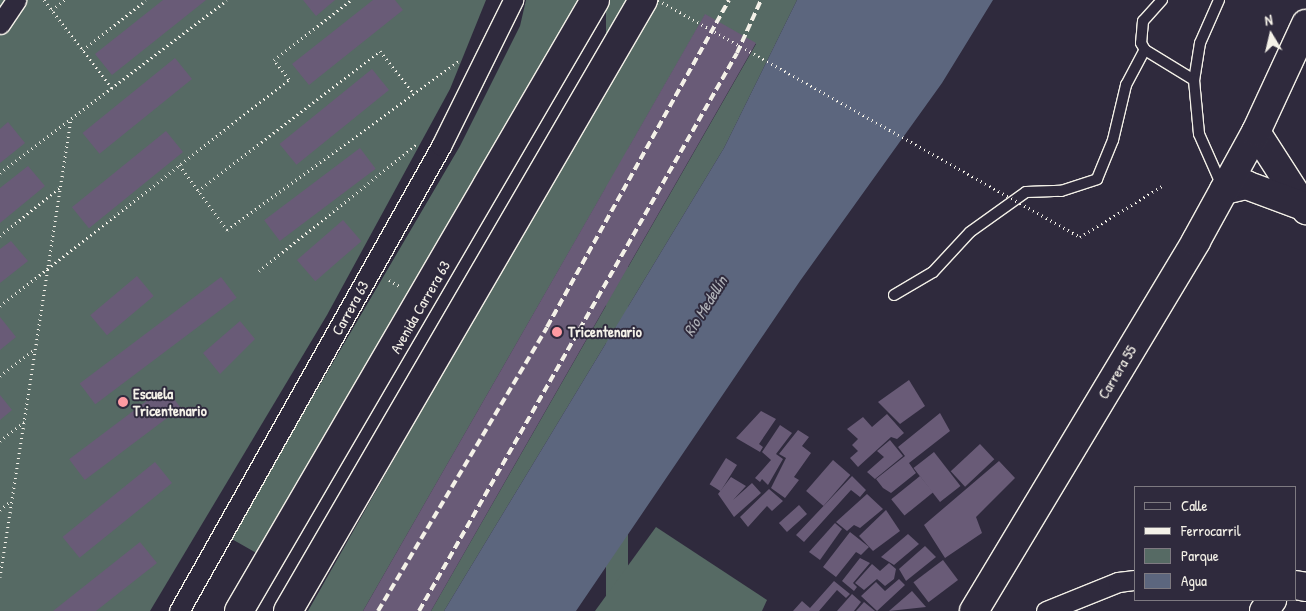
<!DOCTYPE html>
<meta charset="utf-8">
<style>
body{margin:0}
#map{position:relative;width:1306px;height:611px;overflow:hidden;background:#2f2a3d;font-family:"Patrick Hand",sans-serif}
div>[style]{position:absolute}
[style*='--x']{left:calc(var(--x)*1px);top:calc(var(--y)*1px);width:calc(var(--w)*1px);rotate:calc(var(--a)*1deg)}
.green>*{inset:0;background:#566a64;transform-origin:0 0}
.water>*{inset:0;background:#5c667e}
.building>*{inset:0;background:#695b77;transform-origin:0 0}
.path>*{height:3px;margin-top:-1.5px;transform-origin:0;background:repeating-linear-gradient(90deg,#f4f1e8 0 1px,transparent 0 5px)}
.roads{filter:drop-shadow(1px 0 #f4f1e8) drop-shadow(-1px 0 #f4f1e8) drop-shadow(0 1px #f4f1e8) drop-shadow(0 -1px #f4f1e8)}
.lane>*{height:10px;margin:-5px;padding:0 5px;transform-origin:5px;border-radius:5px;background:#2f2a3d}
.street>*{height:19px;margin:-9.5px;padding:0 9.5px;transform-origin:9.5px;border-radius:9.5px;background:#2f2a3d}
.secondary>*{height:28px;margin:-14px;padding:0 14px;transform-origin:14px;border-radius:14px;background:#2f2a3d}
.highway>*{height:28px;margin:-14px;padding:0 14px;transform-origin:14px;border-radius:14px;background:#2f2a3d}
.rail>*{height:4px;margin-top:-2px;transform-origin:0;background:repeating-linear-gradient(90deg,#f4f1e8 0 8px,transparent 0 12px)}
.path-bridge>*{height:3px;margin-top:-1.5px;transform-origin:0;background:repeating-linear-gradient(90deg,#f4f1e8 0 1px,transparent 0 5px)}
.dots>*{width:14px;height:14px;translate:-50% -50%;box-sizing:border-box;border:2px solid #2f2a3d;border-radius:50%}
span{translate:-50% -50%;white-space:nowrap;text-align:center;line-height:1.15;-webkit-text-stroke:4px #2f2a3d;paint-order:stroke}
.street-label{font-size:15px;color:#f4f1e8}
.poi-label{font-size:15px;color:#f4f1e8;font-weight:700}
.left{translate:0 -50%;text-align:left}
.water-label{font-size:16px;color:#b0b2b8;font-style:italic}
.legend{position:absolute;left:1134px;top:486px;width:162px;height:115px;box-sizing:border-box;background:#2f2a3d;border:1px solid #7e7a81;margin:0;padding:6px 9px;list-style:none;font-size:15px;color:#f4f1e8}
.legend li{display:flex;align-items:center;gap:10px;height:25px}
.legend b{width:25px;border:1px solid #7e7a81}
.north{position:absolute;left:1246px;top:10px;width:50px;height:50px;-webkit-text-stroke:4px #2f2a3d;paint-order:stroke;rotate:351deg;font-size:14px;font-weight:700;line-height:20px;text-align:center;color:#f4f1e8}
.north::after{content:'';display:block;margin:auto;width:18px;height:22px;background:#f4f1e8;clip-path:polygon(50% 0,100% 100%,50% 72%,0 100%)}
</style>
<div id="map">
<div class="green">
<div style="clip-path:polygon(0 0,486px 0,450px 89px,327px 315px,150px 611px,0 611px)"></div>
<div style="clip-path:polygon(526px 0,579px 0,258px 554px,230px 538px,460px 146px,520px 26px)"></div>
<div style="left:606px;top:0;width:22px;height:707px"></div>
<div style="clip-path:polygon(654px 0,797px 0,724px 148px,444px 611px,431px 611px,756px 44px,705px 15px,363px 611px,308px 611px)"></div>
<div style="clip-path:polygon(656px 527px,767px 600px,762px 611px,595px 611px)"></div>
</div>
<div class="water">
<div style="clip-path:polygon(797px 0,993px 0,942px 83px,800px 281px,576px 611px,444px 611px,724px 148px)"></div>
</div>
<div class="building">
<div style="clip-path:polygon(163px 0,206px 0,112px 75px,95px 54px)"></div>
<div style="clip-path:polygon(303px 0,335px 0,316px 16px)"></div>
<div style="clip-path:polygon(373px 0,395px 0,403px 10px,309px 85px,292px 64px)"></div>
<div style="clip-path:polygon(705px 14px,756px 43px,751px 52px,431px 611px,363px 611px)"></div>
<div style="left:175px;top:58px;width:27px;height:119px;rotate:51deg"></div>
<div style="left:372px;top:69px;width:27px;height:119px;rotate:51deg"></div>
<div style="clip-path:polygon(8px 122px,25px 143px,0 163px,0 129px)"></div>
<div style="left:166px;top:131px;width:27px;height:121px;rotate:51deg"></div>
<div style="left:360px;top:148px;width:26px;height:120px;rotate:53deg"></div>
<div style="clip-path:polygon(28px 166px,45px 186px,0 223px,0 188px)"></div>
<div style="left:343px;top:220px;width:28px;height:61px;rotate:49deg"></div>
<div style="clip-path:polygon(11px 241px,28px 261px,0 283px,0 249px)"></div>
<div style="left:137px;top:276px;width:26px;height:61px;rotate:50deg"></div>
<div style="left:221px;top:277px;width:26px;height:177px;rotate:53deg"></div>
<div style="clip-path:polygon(0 317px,16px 337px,0 350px)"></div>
<div style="clip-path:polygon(240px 321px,255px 339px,220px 374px,203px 353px)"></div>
<div style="clip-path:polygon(909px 380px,925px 406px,900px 424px,878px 402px)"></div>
<div style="left:165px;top:387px;width:26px;height:120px;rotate:53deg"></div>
<div style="clip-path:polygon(0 395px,12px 410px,0 420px)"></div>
<div style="clip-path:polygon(761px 411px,776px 419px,759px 444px,763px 447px,760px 452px,736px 438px)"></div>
<div style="clip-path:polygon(940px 413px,950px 431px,909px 463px,916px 473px,891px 493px,883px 488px,876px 479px,905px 456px,898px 447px)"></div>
<div style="clip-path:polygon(887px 414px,904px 433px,897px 439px,891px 437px,858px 467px,850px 458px,858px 451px,852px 445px,858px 439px,847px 429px,863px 417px,872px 427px)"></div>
<div style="clip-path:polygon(780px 425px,792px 433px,776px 454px,783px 459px,768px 485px,762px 479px,760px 482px,755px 478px,771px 460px,762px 452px)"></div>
<div style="clip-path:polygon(798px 430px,809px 437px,802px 446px,811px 453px,794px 477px,799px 480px,785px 498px,771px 488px,786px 458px,779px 454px)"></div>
<div style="clip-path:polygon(890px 440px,903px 456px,875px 479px,867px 472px,884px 457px,877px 451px)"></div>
<div style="left:980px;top:444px;width:21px;height:40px;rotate:47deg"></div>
<div style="left:934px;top:452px;width:43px;height:26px;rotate:52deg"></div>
<div style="left:726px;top:458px;width:13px;height:31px;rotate:32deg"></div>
<div style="left:833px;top:460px;width:23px;height:41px;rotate:41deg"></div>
<div style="clip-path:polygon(999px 461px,1015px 478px,976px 517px,982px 533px,945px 558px,924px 525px)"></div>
<div style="left:155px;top:462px;width:27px;height:119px;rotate:51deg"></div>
<div style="clip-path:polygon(852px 476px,866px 490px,860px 497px,851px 490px,804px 542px,796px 535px)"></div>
<div style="left:920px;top:476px;width:21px;height:37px;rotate:51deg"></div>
<div style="clip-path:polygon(731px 477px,746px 486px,733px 500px,752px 483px,761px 493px,734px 517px,718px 494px)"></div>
<div style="clip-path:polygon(769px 489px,783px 501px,772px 511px,767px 506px,748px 527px,740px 517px)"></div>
<div style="clip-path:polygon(867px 494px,883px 509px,860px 528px,854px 525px,847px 531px,836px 522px)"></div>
<div style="left:799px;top:505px;width:12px;height:27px;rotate:48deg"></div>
<div style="clip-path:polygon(886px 510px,900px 531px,873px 551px,859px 536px)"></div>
<div style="clip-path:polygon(835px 523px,842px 529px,820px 560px,809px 552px)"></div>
<div style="clip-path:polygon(850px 532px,869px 547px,861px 555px,856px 552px,836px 577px,823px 567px)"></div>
<div style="clip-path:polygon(908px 534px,919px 544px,894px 565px,881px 557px)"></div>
<div style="clip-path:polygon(140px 542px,157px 563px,96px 611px,53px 611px)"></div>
<div style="clip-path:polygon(925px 546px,936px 557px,906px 581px,899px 569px)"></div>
<div style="clip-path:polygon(860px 558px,870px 563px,853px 583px,857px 587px,854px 591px,842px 581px)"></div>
<div style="left:943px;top:560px;width:25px;height:37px;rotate:53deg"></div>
<div style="clip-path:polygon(889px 563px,896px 569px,894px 579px,885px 586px,877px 579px,864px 590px,855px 583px,872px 564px,880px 571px)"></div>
<div style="clip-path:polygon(899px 579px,905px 585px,877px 611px,861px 596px,876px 582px,885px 591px)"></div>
<div style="clip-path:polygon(834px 581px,850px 594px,846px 598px,837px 590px,819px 611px,793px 611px,802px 601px,810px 608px)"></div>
<div style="clip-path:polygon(912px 591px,926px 607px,889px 611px)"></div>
<div style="clip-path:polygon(852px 594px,861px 602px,854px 611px,837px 611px)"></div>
<div style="clip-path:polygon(864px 602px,875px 611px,856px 611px)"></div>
</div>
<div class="path">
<div style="--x:44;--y:0;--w:111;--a:52.3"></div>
<div style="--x:52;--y:10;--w:16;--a:-38"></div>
<div style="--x:83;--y:50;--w:80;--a:-38.4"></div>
<div style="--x:179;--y:165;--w:81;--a:53.6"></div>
<div style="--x:227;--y:230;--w:287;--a:-36.1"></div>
<div style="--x:0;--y:173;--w:285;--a:-37.3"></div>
<div style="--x:198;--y:191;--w:230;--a:-37.6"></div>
<div style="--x:380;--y:51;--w:55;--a:51.7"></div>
<div style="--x:0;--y:236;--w:77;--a:-39.2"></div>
<div style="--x:1080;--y:237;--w:97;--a:-31.9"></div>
<div style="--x:259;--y:271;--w:203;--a:-38.8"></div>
<div style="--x:389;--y:280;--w:14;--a:30"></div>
<div style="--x:0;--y:306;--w:367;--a:-38.1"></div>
<div style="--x:289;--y:79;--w:24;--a:-128"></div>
<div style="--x:274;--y:60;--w:98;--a:-37.9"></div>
<div style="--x:0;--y:376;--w:44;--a:-37.6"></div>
<div style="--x:0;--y:441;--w:31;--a:-38"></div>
<div style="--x:0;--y:510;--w:14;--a:-39"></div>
<div style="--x:0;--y:577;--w:463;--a:-81.2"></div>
</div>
<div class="roads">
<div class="lane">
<div style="--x:1162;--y:0;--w:28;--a:132"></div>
<div style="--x:1143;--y:21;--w:22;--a:95"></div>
<div style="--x:1141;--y:43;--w:8;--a:60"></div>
<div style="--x:1145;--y:50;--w:57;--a:31.5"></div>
<div style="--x:1219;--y:0;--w:47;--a:113.8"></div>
<div style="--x:1200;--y:43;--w:37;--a:99"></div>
<div style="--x:1194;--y:80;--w:54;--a:84.7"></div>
<div style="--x:1199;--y:134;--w:57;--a:66.1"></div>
<div style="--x:894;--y:295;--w:45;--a:-30.5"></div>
<div style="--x:933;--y:272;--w:54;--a:-47.2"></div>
<div style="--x:970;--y:232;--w:69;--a:-35.5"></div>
<div style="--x:1026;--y:192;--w:35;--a:-2"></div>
<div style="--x:1061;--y:191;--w:38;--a:-18"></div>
<div style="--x:1097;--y:179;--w:42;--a:-67.7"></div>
<div style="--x:1113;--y:140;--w:57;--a:-76.7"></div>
<div style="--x:1126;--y:85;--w:40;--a:-62"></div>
</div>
<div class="street">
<div style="--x:0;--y:24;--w:29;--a:-56"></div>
<div style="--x:179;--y:611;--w:534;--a:-60.6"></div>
<div style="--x:441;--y:146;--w:163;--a:-63.7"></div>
<div style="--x:1046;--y:611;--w:78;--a:-21.9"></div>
<div style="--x:1118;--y:582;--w:17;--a:-7"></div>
</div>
<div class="secondary">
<div style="--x:1256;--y:132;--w:93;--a:57.3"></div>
<div style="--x:1224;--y:190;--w:23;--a:-13"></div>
<div style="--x:1246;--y:185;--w:63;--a:20.4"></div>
<div style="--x:1295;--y:585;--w:11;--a:10"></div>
<div style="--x:974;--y:611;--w:431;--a:-59"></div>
<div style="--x:1196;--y:241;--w:124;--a:-61.2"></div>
<div style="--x:1256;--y:132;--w:119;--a:-65.2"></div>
<div style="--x:1264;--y:611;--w:14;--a:-54"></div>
</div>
<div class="highway">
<div style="--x:239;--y:611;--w:707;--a:-59.77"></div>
<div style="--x:288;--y:611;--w:707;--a:-59.84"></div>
</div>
</div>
<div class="rail">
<div style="--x:378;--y:611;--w:330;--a:-59.2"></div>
<div style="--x:547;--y:327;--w:374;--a:-60.9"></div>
<div style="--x:419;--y:611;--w:642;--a:-60.32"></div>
<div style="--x:737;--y:53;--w:58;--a:-65.6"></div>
</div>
<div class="path-bridge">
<div style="--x:658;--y:0;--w:484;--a:29.3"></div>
</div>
<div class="dots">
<div style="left:557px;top:332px;background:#ff9aa2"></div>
<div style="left:123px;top:402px;background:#ff9aa2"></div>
</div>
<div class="street-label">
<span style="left:420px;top:307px;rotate:-60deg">Avenida Carrera 63</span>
<span style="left:350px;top:308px;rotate:-61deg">Carrera 63</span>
<span style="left:1117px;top:372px;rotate:-59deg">Carrera 55</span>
</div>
<div class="poi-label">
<span class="left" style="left:568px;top:332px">Tricentenario</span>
<span class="left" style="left:133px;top:402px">Escuela<br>Tricentenario</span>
</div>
<div class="water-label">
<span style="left:705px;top:306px;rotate:-58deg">Río Medellín</span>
</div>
<ul class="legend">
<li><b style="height:6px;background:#2f2a3d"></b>Calle</li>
<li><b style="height:6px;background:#f4f1e8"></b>Ferrocarril</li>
<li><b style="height:14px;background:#566a64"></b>Parque</li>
<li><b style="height:14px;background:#5c667e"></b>Agua</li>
</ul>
<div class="north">N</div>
</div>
